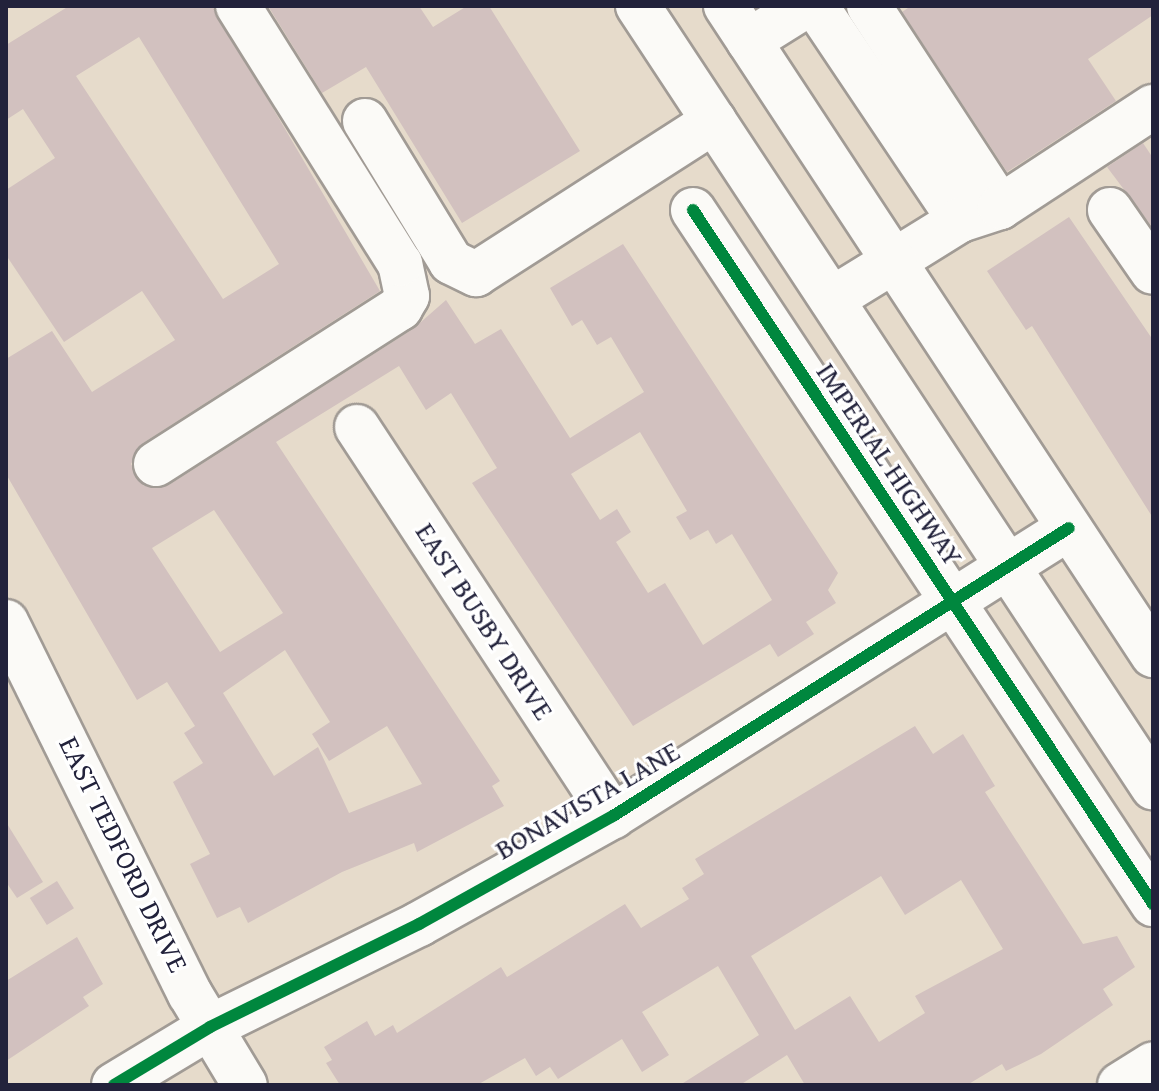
<!DOCTYPE html>
<style>
body{margin:0}
#map{position:relative;width:1159px;height:1091px;overflow:hidden;background:#e6dbcb;font-family:"Gentium Book Plus",serif}
div>[style]{position:absolute}
[style*='--x']{left:calc(var(--x)*1px);top:calc(var(--y)*1px);width:calc(var(--w)*1px);rotate:calc(var(--a)*1deg)}
.building>*{inset:0;background:#d2c1bf;transform-origin:0 0}
.roads{filter:drop-shadow(2px 0 #a19b95) drop-shadow(-2px 0 #a19b95) drop-shadow(0 2px #a19b95) drop-shadow(0 -2px #a19b95)}
.minor>*{height:44px;margin:-22px;padding:0 22px;transform-origin:22px;border-radius:22px;background:#fbfaf7}
.major>*{height:44px;margin:-22px;padding:0 22px;transform-origin:22px;border-radius:22px;background:#fbfaf7}
.cycleway>*{height:12px;margin:-6px;padding:0 6px;transform-origin:6px;border-radius:6px;background:#00873e}
span{translate:-50% -50%;white-space:nowrap;text-align:center;line-height:1.15;-webkit-text-stroke:6px #fff;paint-order:stroke}
.street-label{font-size:28px;color:#22223b}
.frame{position:absolute;inset:0;border:8px solid #22223b;pointer-events:none}
</style>
<div id="map">
<div class="building">
<div style="clip-path:polygon(evenodd,69px 6px,213px 6px,380px 291px,143px 443px,131px 464px,144px 486px,169px 485px,413px 329px,446px 300px,475px 344px,501px 329px,570px 438px,644px 392px,611px 337px,597px 345px,582px 320px,572px 326px,550px 288px,623px 244px,838px 573px,828px 590px,836px 603px,806px 622px,814px 634px,778px 657px,770px 644px,633px 726px,472px 483px,497px 468px,451px 393px,426px 410px,399px 366px,276px 442px,500px 781px,492px 786px,504px 806px,417px 852px,414px 843px,342px 872px,248px 923px,240px 907px,217px 918px,190px 864px,210px 854px,173px 782px,203px 763px,184px 733px,195px 726px,167px 682px,137px 700px,6px 474px,6px 359px,52px 331px,92px 392px,175px 340px,142px 291px,64px 342px,6px 255px,6px 190px,55px 158px,23px 109px,6px 120px,6px 45px,69px 6px,139px 37px,279px 264px,223px 299px,76px 76px,139px 37px,69px 6px,640px 432px,687px 511px,676px 517px,690px 540px,708px 530px,716px 544px,732px 534px,772px 600px,703px 645px,665px 583px,648px 593px,616px 542px,631px 532px,617px 509px,600px 520px,571px 474px,640px 432px,69px 6px,214px 510px,283px 613px,220px 652px,152px 548px,214px 510px,69px 6px,285px 650px,330px 722px,312px 734px,329px 761px,387px 726px,422px 784px,349px 813px,318px 747px,274px 776px,223px 693px,285px 650px)"></div>
<div style="clip-path:polygon(268px 6px,419px 6px,433px 27px,467px 6px,489px 6px,580px 151px,462px 223px,366px 67px,322px 93px)"></div>
<div style="clip-path:polygon(911px 6px,1153px 6px,1153px 15px,1088px 59px,1116px 101px,1007px 172px,902px 12px)"></div>
<div style="clip-path:polygon(1143px 143px,1153px 158px,1153px 228px,1107px 167px)"></div>
<div style="clip-path:polygon(1069px 217px,1153px 340px,1153px 518px,1032px 326px,1026px 330px,987px 271px)"></div>
<div style="clip-path:polygon(evenodd,915px 726px,933px 754px,963px 734px,995px 786px,985px 792px,1083px 944px,1117px 936px,1135px 967px,1103px 989px,1113px 1005px,1041px 1054px,1006px 1071px,1002px 1064px,967px 1085px,805px 1085px,787px 1055px,740px 1085px,680px 1085px,759px 1035px,718px 966px,642px 1012px,669px 1055px,642px 1072px,622px 1039px,558px 1079px,550px 1067px,536px 1076px,525px 1058px,477px 1085px,340px 1085px,326px 1063px,332px 1060px,324px 1047px,367px 1021px,375px 1036px,393px 1025px,397px 1033px,501px 967px,507px 977px,625px 904px,641px 928px,689px 899px,682px 888px,704px 874px,695px 859px,915px 726px,881px 876px,905px 915px,961px 880px,1003px 949px,915px 996px,925px 1013px,879px 1042px,850px 996px,795px 1030px,751px 956px,881px 876px)"></div>
<div style="clip-path:polygon(6px 822px,43px 882px,17px 898px,6px 882px)"></div>
<div style="left:57px;top:881px;width:32px;height:32px;rotate:58deg"></div>
<div style="clip-path:polygon(77px 937px,103px 984px,83px 997px,89px 1006px,6px 1061px,6px 981px)"></div>
</div>
<div class="roads">
<div class="minor">
<div style="--x:816;--y:6;--w:258;--a:56.1"></div>
<div style="--x:869;--y:6;--w:240;--a:56.9"></div>
<div style="--x:749;--y:41;--w:66;--a:-32"></div>
<div style="--x:365;--y:121;--w:165;--a:58.6"></div>
<div style="--x:451;--y:262;--w:28;--a:26"></div>
<div style="--x:476;--y:274;--w:283;--a:-32.7"></div>
<div style="--x:693;--y:210;--w:833;--a:56.46"></div>
<div style="--x:1110;--y:210;--w:75;--a:55.3"></div>
<div style="--x:894;--y:261;--w:78;--a:-31.8"></div>
<div style="--x:960;--y:220;--w:42;--a:-18"></div>
<div style="--x:1000;--y:207;--w:183;--a:-33.2"></div>
<div style="--x:357;--y:427;--w:466;--a:56.7"></div>
<div style="--x:156;--y:464;--w:290;--a:-32.6"></div>
<div style="--x:400;--y:308;--w:14;--a:-60"></div>
<div style="--x:407;--y:296;--w:33;--a:-102"></div>
<div style="--x:400;--y:264;--w:305;--a:-122.1"></div>
<div style="--x:6;--y:622;--w:415;--a:63.7"></div>
<div style="--x:190;--y:994;--w:106;--a:58.9"></div>
<div style="--x:114;--y:1085;--w:112;--a:-31.1"></div>
<div style="--x:210;--y:1027;--w:233;--a:-26.2"></div>
<div style="--x:419;--y:924;--w:222;--a:-29.1"></div>
<div style="--x:613;--y:816;--w:539;--a:-32.28"></div>
<div style="--x:1120;--y:1085;--w:39;--a:-32"></div>
</div>
<div class="major">
<div style="--x:638;--y:6;--w:936;--a:56.6"></div>
<div style="--x:726;--y:6;--w:777;--a:56.66"></div>
<div style="--x:832;--y:299;--w:73;--a:-31.5"></div>
</div>
</div>
<div class="cycleway">
<div style="--x:693;--y:210;--w:833;--a:56.46"></div>
<div style="--x:114;--y:1085;--w:112;--a:-31.1"></div>
<div style="--x:210;--y:1027;--w:233;--a:-26.2"></div>
<div style="--x:419;--y:924;--w:222;--a:-29.1"></div>
<div style="--x:613;--y:816;--w:539;--a:-32.28"></div>
</div>
<div class="street-label">
<span style="left:890px;top:464px;rotate:56deg">IMPERIAL HIGHWAY</span>
<span style="left:485px;top:621px;rotate:57deg">EAST BUSBY DRIVE</span>
<span style="left:587px;top:800px;rotate:-30deg">BONAVISTA LANE</span>
<span style="left:124px;top:854px;rotate:64deg">EAST TEDFORD DRIVE</span>
</div>
<div class="frame"></div>
</div>
